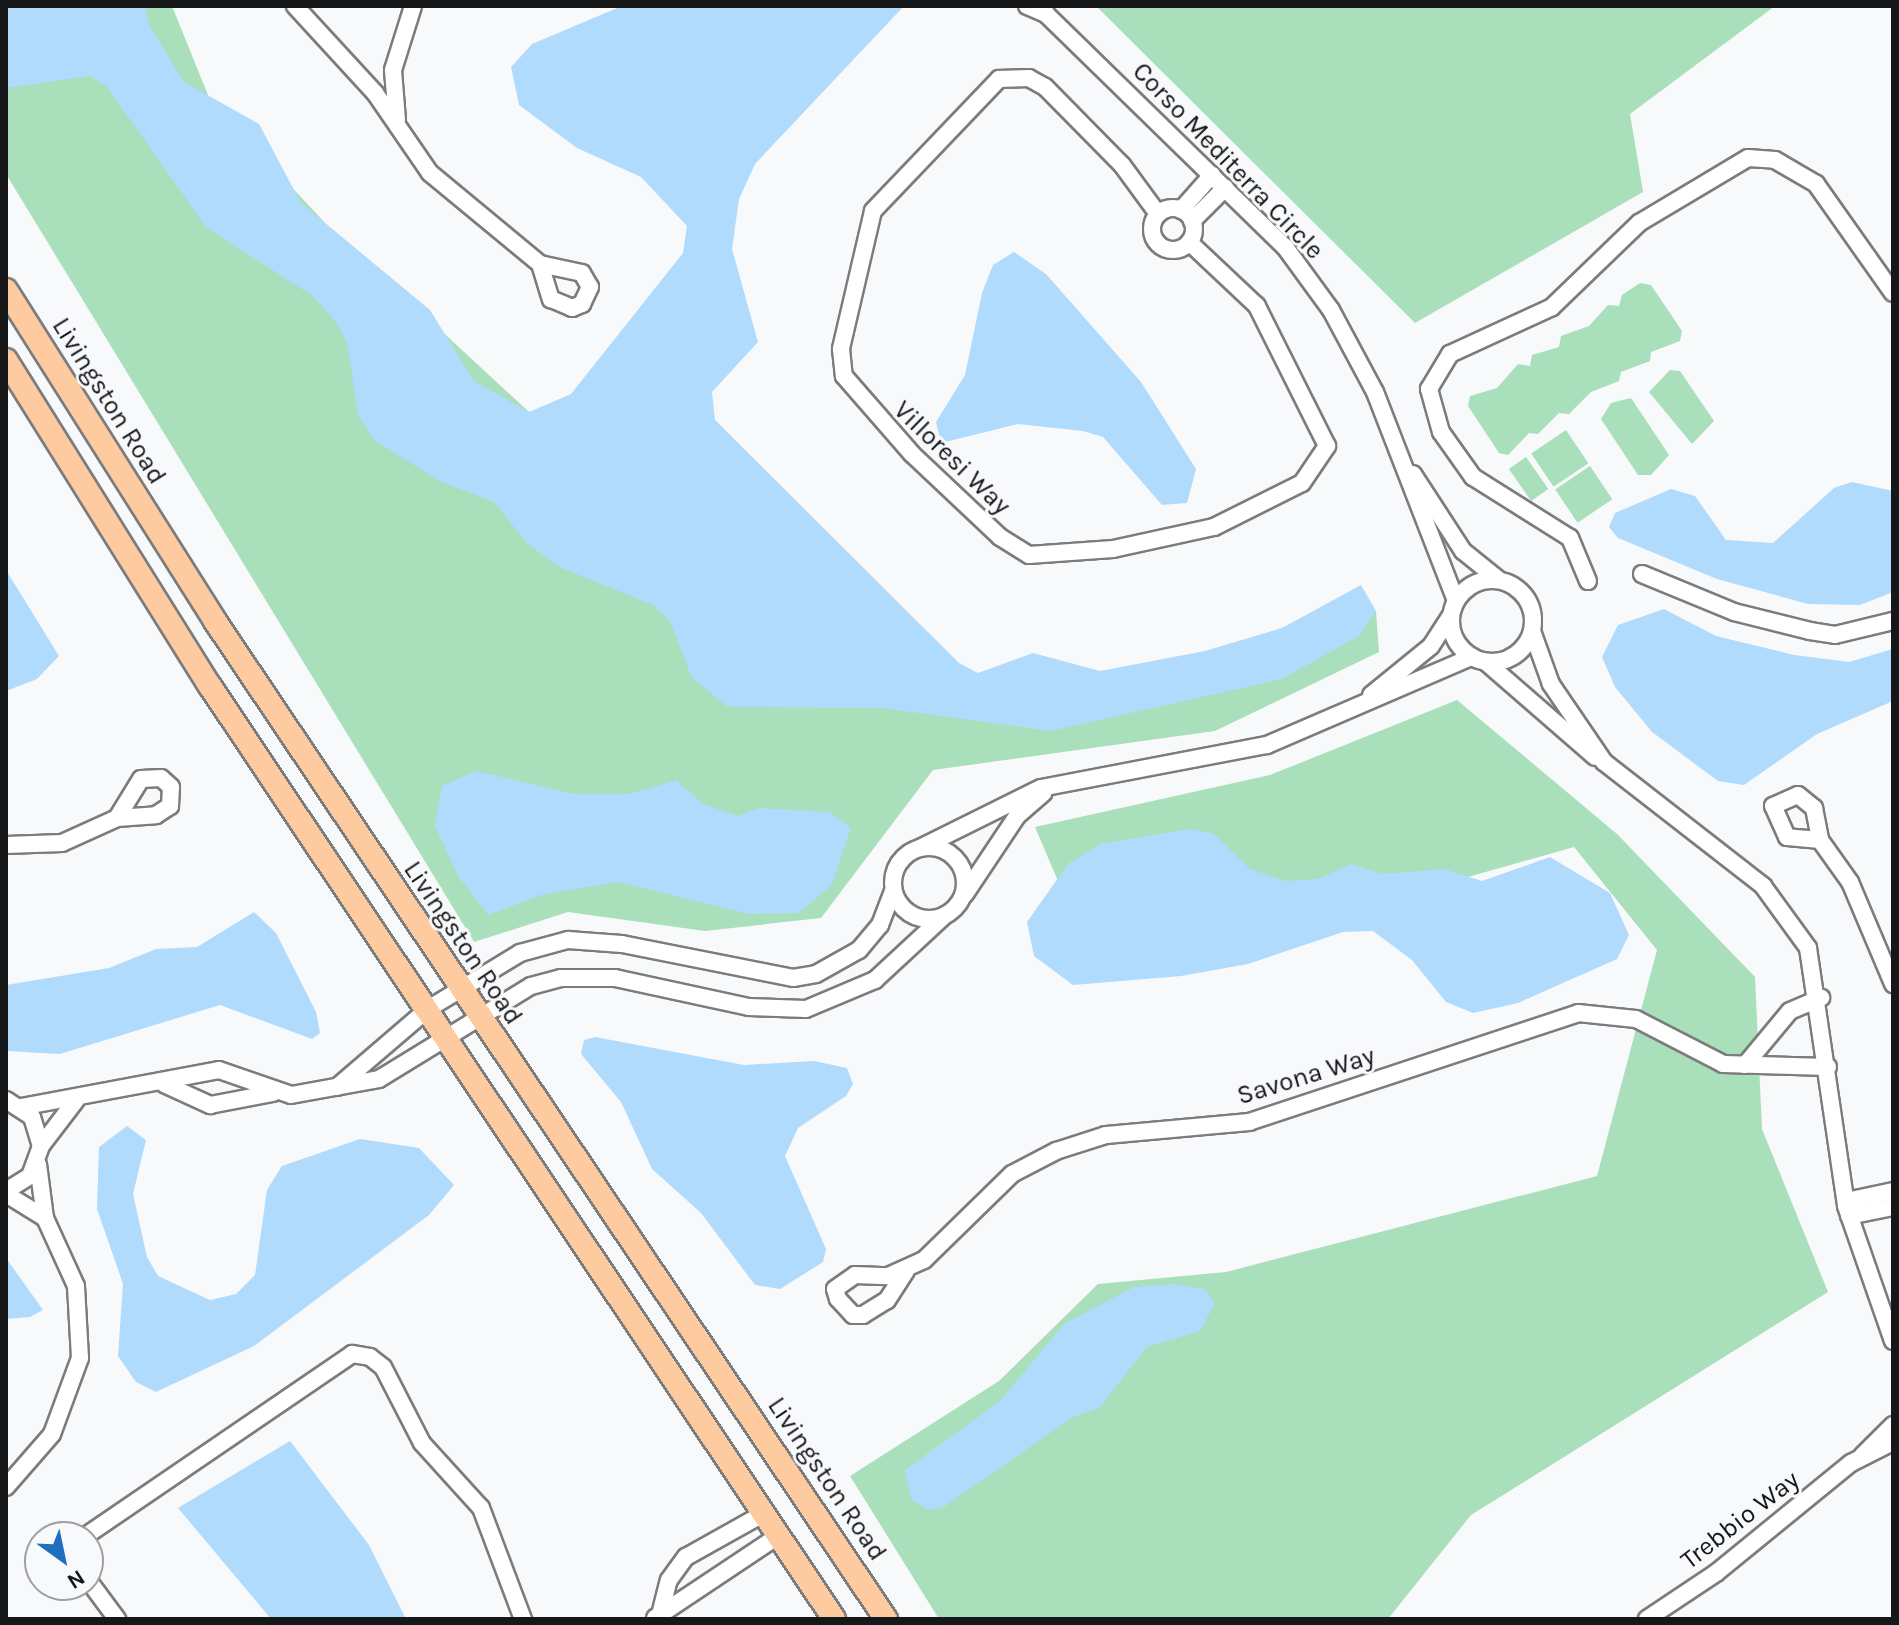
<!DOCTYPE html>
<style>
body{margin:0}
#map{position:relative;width:1899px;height:1625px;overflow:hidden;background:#f8f9fb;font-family:Karla,sans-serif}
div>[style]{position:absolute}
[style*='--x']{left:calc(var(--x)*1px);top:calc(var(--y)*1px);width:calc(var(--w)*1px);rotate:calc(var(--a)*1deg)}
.green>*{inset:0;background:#a9dfba;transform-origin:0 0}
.water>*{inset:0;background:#b1dbfc}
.roads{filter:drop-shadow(2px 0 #7b7c7e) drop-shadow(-2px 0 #7b7c7e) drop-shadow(0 2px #7b7c7e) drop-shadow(0 -2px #7b7c7e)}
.minor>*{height:16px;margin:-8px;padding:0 8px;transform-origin:8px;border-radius:8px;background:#fff}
.minor>.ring{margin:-8px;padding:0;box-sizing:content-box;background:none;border:16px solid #fff;border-radius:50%}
.major>*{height:22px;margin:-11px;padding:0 11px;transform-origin:11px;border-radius:11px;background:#fecba1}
span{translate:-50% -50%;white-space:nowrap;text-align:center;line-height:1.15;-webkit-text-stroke:6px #f8f9fb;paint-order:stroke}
.street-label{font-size:26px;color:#161718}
.frame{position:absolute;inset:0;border:8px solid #161718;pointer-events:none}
.north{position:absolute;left:24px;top:1521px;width:80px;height:80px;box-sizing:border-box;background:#f8f9fb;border:2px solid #9e9fa0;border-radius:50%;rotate:147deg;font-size:22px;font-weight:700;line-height:32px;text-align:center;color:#161718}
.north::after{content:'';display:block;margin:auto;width:28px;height:36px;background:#206fbe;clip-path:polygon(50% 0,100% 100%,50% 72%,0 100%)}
</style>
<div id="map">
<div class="green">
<div style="clip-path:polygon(6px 6px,172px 6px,210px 100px,327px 225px,529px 412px,835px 619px,1016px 696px,1197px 676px,1376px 611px,1379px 652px,1215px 731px,933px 770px,821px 918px,705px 931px,568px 912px,474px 942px,6px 174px)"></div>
<div style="clip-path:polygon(1096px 6px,1775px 6px,1630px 114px,1643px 192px,1415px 323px)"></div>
<div style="clip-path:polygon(1640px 283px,1651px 285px,1682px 331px,1680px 341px,1651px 352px,1650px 361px,1621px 372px,1619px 381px,1591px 392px,1569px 414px,1559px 413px,1538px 434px,1529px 433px,1508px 455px,1499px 453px,1468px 406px,1470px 396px,1497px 388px,1518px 364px,1530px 366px,1532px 355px,1559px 347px,1561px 336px,1589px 326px,1608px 305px,1619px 306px,1622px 295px)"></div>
<div style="clip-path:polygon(1670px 370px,1680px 371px,1714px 421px,1692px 444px,1649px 392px)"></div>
<div style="clip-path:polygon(1631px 398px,1669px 455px,1651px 475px,1638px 475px,1601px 419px,1611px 403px)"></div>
<div style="left:1566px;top:430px;width:40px;height:42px;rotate:56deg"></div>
<div style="left:1526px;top:457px;width:39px;height:21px;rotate:55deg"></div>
<div style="left:1590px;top:466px;width:40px;height:42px;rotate:56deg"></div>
<div style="clip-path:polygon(1457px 700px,1617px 834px,1755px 977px,1762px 1129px,1828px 1292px,1471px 1515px,1388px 1619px,939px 1619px,850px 1476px,999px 1381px,1098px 1284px,1226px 1272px,1597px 1176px,1657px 950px,1574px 847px,1468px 877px,1069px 907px,1035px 827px,1270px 775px)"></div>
</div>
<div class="water">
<div style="clip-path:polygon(6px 6px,146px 6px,148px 23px,184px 82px,259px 124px,301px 203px,430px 310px,474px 381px,529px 412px,571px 394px,683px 253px,687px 226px,641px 177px,577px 148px,519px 105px,511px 67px,532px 44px,622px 6px,904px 6px,755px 164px,739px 199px,732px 249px,758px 342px,712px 392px,715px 420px,959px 663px,978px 673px,1033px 653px,1100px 671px,1205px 651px,1282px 628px,1361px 585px,1376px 611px,1359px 636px,1282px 679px,1051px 731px,882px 708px,728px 707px,692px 678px,670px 621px,653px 605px,559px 567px,527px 543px,494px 502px,439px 481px,373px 439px,358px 415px,347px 342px,335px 321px,314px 297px,206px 227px,107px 87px,90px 76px,6px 88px)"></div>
<div style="clip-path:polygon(1014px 252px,1046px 274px,1141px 382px,1196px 469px,1187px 503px,1162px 505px,1103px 437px,1083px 431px,1018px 424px,941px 443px,936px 422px,965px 375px,982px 293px,993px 265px)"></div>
<div style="clip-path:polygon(1852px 482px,1893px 491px,1893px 592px,1860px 605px,1808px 604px,1717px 579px,1618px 538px,1609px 527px,1615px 513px,1671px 489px,1695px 496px,1726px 540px,1773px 543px,1834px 488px)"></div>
<div style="clip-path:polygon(6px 570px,59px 656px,37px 679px,6px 691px)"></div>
<div style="clip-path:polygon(1664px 609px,1716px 636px,1794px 655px,1849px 662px,1893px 649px,1893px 701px,1817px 734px,1744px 785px,1718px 781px,1652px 732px,1615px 687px,1602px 657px,1618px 625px)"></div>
<div style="clip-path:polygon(476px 771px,574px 794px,630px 794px,676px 780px,703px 804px,738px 816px,759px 808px,829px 812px,851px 828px,832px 885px,799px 913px,750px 914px,618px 882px,541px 895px,488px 915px,458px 876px,435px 826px,442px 786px)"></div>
<div style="clip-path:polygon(1189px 829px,1213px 833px,1250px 869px,1285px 881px,1318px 879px,1351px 864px,1382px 874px,1445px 869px,1482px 881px,1550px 857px,1610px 893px,1629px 935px,1617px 959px,1518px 1003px,1473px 1013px,1446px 1002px,1412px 960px,1373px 931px,1343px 932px,1248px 964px,1181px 976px,1073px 985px,1034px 956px,1027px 922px,1068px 864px,1100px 844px)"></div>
<div style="clip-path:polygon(254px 912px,276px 933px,316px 1012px,320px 1033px,312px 1039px,220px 1005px,60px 1054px,6px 1051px,6px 985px,109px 968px,156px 949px,197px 947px)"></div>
<div style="clip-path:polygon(595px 1037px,744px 1065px,814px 1061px,847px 1068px,853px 1084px,846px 1096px,798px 1128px,785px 1156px,826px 1249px,823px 1262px,780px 1289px,755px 1285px,701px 1213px,652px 1169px,621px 1102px,581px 1054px,584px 1040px)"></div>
<div style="clip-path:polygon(127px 1126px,146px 1140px,133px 1194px,147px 1257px,158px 1276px,210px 1300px,236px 1294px,255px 1275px,267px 1190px,282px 1166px,360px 1139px,419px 1148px,454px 1185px,429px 1215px,254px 1346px,156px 1392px,136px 1382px,118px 1356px,123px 1284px,97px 1209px,99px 1147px)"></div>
<div style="clip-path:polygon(6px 1258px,43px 1310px,30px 1317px,6px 1319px)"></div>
<div style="clip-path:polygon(1175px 1284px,1205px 1289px,1215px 1303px,1200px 1331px,1147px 1347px,1099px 1408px,1073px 1417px,945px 1506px,929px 1510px,911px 1499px,905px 1470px,1000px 1401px,1064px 1324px,1134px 1287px)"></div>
<div style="clip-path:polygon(290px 1441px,369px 1545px,406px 1619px,271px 1619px,178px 1508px)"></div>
</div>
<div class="roads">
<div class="minor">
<div style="--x:295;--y:6;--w:118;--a:47.4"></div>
<div style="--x:375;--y:93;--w:97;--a:55.5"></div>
<div style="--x:430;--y:173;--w:143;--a:39.6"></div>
<div style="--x:540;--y:264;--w:37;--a:73"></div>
<div style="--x:551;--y:299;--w:23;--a:23"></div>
<div style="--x:572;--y:308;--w:11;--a:-22"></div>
<div style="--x:582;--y:304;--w:19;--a:-65"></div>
<div style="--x:590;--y:287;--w:16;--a:-120"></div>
<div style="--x:582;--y:273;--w:43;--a:-167.9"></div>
<div style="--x:1027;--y:6;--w:21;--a:23"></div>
<div style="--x:1046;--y:14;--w:9;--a:-111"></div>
<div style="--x:1046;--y:14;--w:334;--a:44.3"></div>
<div style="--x:1285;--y:247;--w:78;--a:53.9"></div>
<div style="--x:1331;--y:310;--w:93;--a:61.8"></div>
<div style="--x:1375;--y:392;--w:224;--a:68.8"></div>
<div style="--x:397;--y:120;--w:50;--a:-94.6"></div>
<div style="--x:393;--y:70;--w:67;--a:-72.6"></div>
<div class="ring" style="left:1152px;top:208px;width:26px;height:26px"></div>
<div style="--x:1181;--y:210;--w:47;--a:-48.5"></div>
<div style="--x:1158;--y:214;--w:61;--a:-126.3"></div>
<div style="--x:1122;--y:165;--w:110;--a:-134.6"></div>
<div style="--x:1045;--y:87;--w:18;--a:-151"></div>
<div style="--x:1029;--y:78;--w:30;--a:178"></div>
<div style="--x:999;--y:79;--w:182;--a:133.7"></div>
<div style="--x:873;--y:211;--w:142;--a:103.1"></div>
<div style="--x:841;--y:349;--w:27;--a:84"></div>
<div style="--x:844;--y:376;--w:103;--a:48.9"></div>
<div style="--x:912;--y:454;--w:121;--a:43.3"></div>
<div style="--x:1000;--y:537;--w:34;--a:32"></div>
<div style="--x:1029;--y:555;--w:84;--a:-4.1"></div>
<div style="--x:1113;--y:549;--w:103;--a:-12.3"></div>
<div style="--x:1214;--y:527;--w:98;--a:-26.6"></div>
<div style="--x:1302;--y:483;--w:45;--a:-56"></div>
<div style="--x:1327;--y:446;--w:157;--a:-116.6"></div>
<div style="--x:1257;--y:306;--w:93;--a:-136.7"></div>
<div style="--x:1192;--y:221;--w:47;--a:-45"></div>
<div style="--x:1413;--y:474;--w:92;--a:57"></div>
<div style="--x:1463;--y:551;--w:45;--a:38.7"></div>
<div style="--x:1642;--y:574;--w:100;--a:22.4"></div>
<div style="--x:1734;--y:612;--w:78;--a:14"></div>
<div style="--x:1810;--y:631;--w:25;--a:9"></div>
<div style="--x:1835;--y:635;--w:60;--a:-13.6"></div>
<div class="ring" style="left:1451px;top:580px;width:66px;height:66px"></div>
<div style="--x:1588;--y:581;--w:47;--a:-112.7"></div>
<div style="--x:1570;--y:538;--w:115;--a:-147.8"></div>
<div style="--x:1473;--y:477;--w:55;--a:-125.4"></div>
<div style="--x:1441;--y:432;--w:45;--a:-105.6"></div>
<div style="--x:1429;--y:389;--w:41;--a:-59"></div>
<div style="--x:1450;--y:354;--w:112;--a:-24.7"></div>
<div style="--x:1552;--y:307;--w:121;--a:-44"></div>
<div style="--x:1639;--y:223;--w:127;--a:-30.8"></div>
<div style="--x:1748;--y:158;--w:27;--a:4"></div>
<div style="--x:1775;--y:160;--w:48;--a:30.3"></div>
<div style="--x:1816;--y:184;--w:133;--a:54.8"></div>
<div style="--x:1532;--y:631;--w:56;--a:70.3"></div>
<div style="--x:1551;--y:684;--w:94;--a:55.8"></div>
<div style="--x:1604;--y:762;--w:202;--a:37.9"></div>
<div style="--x:1763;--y:886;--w:77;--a:54"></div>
<div style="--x:1808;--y:948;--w:261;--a:81.6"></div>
<div style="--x:1846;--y:1206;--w:143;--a:70.8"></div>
<div style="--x:1487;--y:663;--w:143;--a:41"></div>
<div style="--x:1371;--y:695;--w:77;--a:-39.2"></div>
<div style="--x:1431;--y:646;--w:35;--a:-57"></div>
<div style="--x:1820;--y:840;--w:33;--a:-175"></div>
<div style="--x:1787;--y:837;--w:34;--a:-114"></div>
<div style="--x:1773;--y:806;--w:27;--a:-24"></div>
<div style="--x:1798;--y:795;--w:21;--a:39"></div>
<div style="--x:1814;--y:808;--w:33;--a:79"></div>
<div style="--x:1820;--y:840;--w:52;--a:54.5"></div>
<div style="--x:1850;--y:882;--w:111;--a:67.1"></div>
<div style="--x:6;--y:845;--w:56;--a:-2"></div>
<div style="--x:62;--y:843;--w:60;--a:-24.4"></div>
<div style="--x:117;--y:818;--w:39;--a:-4"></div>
<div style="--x:156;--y:815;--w:17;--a:-33"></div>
<div style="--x:170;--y:806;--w:19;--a:-87"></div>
<div style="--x:171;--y:787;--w:13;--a:-138"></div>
<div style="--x:161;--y:778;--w:20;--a:177"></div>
<div style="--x:141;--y:779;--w:46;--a:121.6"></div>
<div class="ring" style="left:893px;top:847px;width:56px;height:56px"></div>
<div style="--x:920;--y:848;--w:135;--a:-26.4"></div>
<div style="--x:1041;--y:788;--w:230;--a:-10.8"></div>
<div style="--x:1267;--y:745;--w:222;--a:-23.3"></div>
<div style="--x:965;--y:894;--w:94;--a:-56.3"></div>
<div style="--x:1017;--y:816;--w:35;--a:-41"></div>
<div style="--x:1745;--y:1065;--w:70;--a:-50.2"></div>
<div style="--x:1790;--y:1011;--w:34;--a:-23"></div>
<div style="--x:164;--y:1084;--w:51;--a:24.5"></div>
<div style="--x:210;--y:1105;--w:64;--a:-10.8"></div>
<div style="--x:337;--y:1087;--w:120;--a:-40.6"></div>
<div style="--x:428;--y:1009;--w:108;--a:-31.3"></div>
<div style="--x:520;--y:953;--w:50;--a:-15.2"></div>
<div style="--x:568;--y:940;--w:54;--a:4.2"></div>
<div style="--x:622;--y:944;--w:174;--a:11.2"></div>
<div style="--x:793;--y:978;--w:23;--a:-10"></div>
<div style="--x:816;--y:974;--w:49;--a:-29.2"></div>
<div style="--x:859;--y:950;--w:33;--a:-50"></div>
<div style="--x:880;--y:925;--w:36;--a:-69"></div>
<div style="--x:6;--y:1100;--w:31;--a:33"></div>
<div style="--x:32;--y:1117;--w:30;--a:73"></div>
<div style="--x:41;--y:1146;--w:32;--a:110"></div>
<div style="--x:30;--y:1176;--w:28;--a:148"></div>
<div style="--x:21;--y:1107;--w:201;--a:-10.6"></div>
<div style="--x:219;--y:1070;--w:76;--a:19.1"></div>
<div style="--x:291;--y:1095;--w:89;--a:-10.3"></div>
<div style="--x:379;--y:1079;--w:178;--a:-31.5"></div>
<div style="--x:531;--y:986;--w:31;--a:-15"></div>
<div style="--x:561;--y:978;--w:54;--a:0"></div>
<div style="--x:615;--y:978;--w:137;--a:12.2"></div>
<div style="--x:749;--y:1007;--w:57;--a:2"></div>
<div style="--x:806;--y:1009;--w:75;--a:-22.8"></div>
<div style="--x:875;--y:980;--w:94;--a:-42.8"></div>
<div style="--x:41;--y:1146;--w:58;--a:-52.7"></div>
<div style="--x:6;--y:1194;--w:46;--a:31.6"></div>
<div style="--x:1846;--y:1201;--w:48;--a:-12"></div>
<div style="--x:1849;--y:1216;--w:45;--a:-11.6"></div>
<div style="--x:906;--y:1271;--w:35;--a:123"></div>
<div style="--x:887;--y:1300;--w:28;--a:148"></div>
<div style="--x:863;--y:1315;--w:10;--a:180"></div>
<div style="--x:853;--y:1315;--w:22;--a:-133"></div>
<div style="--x:838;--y:1299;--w:10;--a:-107"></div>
<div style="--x:835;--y:1289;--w:24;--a:-35"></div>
<div style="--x:855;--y:1275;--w:33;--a:2"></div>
<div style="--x:888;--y:1276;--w:39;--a:-24"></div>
<div style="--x:924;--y:1260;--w:123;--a:-44.3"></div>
<div style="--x:1012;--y:1174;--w:50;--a:-27.6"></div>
<div style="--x:1056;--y:1151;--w:52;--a:-17.7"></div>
<div style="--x:1106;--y:1135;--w:144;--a:-5.2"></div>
<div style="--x:1249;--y:1122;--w:347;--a:-18.3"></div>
<div style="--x:1578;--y:1013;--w:58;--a:5.9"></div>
<div style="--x:1636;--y:1019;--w:98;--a:27.3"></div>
<div style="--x:1723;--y:1064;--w:105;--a:1.6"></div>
<div style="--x:1862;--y:1456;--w:44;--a:-45"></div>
<div style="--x:6;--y:1487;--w:70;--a:-49"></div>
<div style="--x:52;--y:1434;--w:81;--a:-69.8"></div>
<div style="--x:80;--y:1358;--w:72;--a:-93.2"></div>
<div style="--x:76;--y:1286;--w:75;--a:-114.5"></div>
<div style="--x:45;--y:1218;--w:54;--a:-97.4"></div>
<div style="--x:84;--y:1537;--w:325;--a:-34.3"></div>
<div style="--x:352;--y:1354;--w:18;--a:9"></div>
<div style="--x:370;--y:1357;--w:16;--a:38"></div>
<div style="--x:383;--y:1367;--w:85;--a:62.8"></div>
<div style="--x:422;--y:1443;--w:88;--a:47.8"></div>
<div style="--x:481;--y:1508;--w:119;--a:69.3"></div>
<div style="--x:88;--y:1580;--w:49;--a:53.4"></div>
<div style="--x:660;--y:1615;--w:36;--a:-76"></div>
<div style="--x:669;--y:1580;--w:29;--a:-54"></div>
<div style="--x:686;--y:1557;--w:88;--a:-29.2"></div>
<div style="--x:655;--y:1618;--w:148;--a:-33.7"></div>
<div style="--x:1647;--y:1619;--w:83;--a:-33.7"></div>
<div style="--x:1716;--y:1573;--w:174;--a:-39.2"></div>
<div style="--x:1851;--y:1463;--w:47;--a:-26.6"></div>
</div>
<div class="major">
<div style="--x:6;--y:290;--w:391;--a:57.7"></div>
<div style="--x:215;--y:621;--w:1203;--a:56.09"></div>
<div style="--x:6;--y:360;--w:385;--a:58"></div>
<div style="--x:210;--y:686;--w:1122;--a:56.22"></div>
</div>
</div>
<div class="street-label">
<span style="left:1228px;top:161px;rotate:46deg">Corso Mediterra Circle</span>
<span style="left:109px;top:401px;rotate:58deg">Livingston Road</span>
<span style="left:952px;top:458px;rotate:44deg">Villoresi Way</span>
<span style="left:463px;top:943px;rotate:56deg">Livingston Road</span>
<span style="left:1306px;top:1076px;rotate:-17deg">Savona Way</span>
<span style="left:827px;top:1479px;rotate:56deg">Livingston Road</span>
<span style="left:1740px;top:1520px;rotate:-38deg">Trebbio Way</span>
</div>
<div class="frame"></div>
<div class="north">N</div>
</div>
